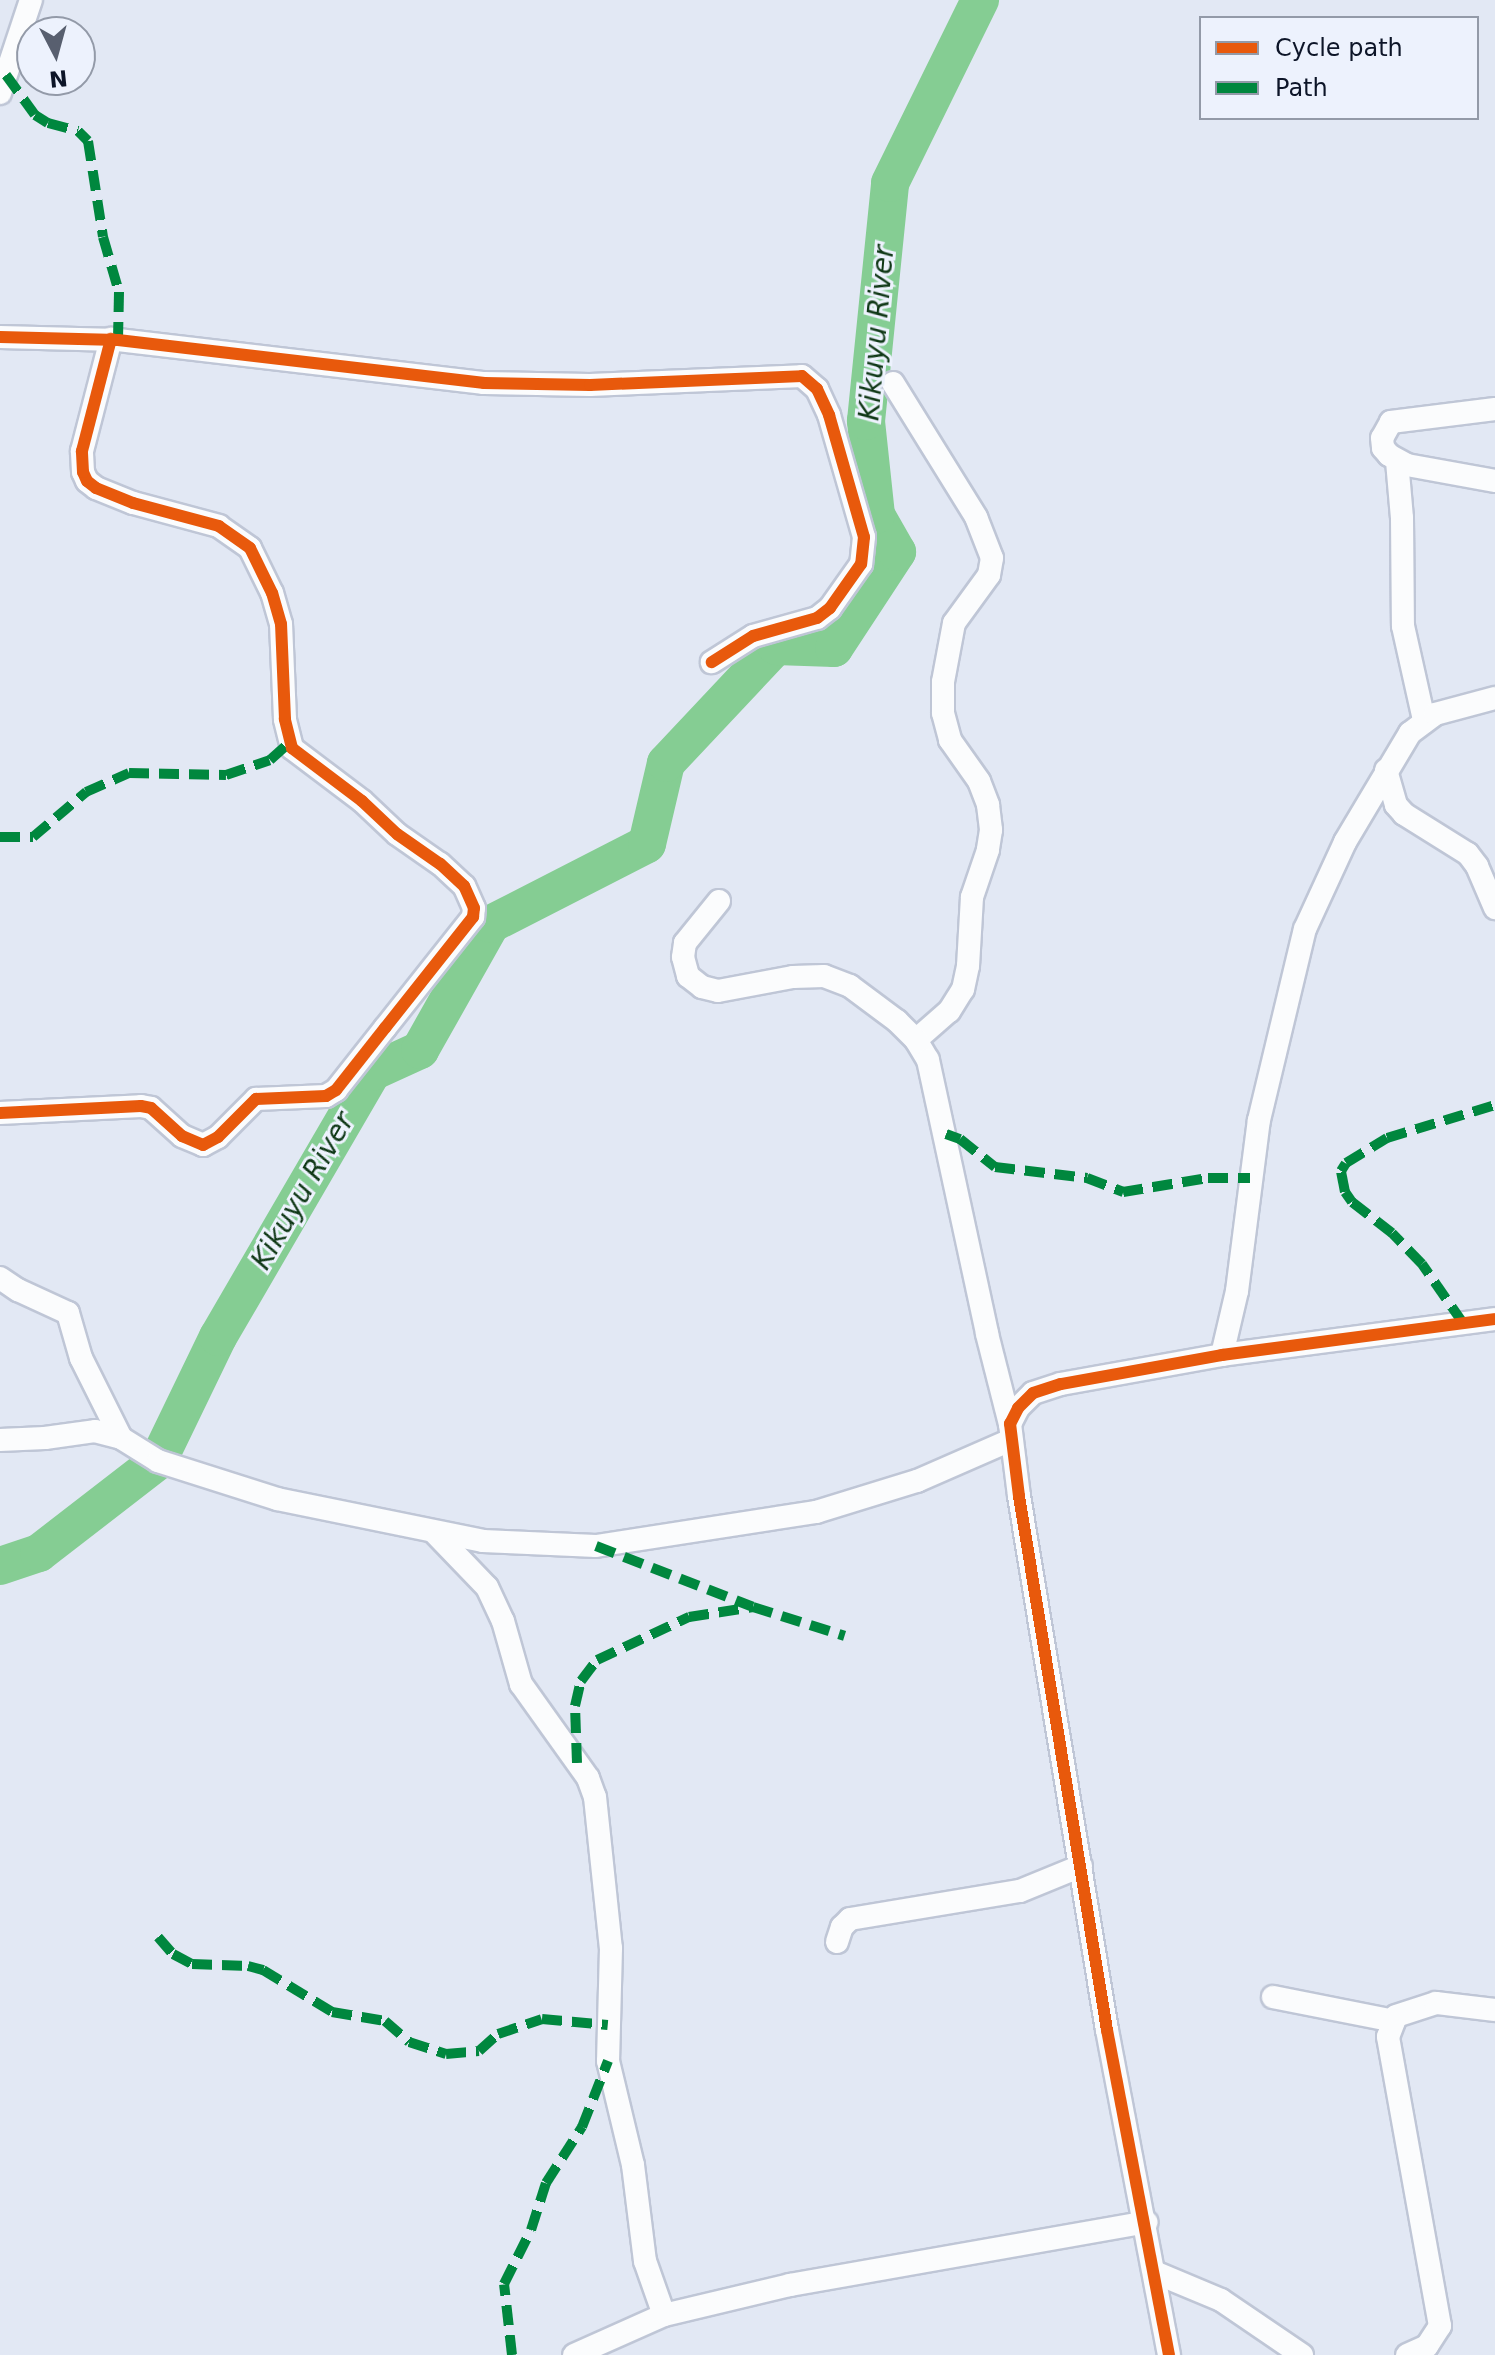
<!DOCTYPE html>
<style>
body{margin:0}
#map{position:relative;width:1495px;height:2355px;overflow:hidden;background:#e2e8f4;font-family:"DejaVu Sans",sans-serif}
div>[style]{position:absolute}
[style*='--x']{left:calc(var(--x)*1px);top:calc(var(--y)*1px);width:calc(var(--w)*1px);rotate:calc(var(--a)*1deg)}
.river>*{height:38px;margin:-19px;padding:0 19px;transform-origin:19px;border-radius:19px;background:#85cd93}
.roads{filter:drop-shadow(2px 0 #bfc6d6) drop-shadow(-2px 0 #bfc6d6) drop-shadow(0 2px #bfc6d6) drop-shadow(0 -2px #bfc6d6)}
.street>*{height:22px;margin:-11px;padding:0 11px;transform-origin:11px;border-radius:11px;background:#fbfcfd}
.quiet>*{height:10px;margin-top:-5px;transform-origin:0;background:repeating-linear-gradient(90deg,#00873e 0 20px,transparent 0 30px)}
.cycleway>*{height:12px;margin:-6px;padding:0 6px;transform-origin:6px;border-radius:6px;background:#e8590c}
span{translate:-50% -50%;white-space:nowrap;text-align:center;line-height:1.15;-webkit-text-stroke:6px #edf2fd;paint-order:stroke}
.water-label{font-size:28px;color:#0f3816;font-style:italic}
.legend{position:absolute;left:1199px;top:16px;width:280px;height:104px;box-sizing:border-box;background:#edf2fd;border:2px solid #939aa8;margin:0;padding:10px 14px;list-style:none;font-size:24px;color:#0d1528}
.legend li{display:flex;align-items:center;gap:16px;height:40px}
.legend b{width:40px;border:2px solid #939aa8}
.north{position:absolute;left:16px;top:16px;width:80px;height:80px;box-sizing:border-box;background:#edf2fd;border:2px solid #939aa8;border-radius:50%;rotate:174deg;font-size:22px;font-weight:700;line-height:32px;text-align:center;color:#0d1528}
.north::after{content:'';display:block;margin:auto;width:28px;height:36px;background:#585f6f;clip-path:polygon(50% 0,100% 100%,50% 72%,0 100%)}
</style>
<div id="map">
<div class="river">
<div style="--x:0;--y:1566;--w:41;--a:-18.4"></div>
<div style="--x:39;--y:1553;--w:150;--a:-37.7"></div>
<div style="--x:158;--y:1461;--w:138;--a:-64.2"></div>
<div style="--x:218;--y:1337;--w:306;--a:-59.8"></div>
<div style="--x:372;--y:1072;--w:53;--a:-24.6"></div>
<div style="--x:420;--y:1050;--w:145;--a:-60.6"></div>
<div style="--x:491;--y:924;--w:175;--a:-27.1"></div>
<div style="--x:647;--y:844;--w:83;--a:-76.8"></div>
<div style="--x:666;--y:763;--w:161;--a:-46.8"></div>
<div style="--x:776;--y:646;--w:58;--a:2"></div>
<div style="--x:834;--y:648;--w:115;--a:-56.7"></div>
<div style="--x:897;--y:552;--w:43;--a:-119.6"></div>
<div style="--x:876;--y:515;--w:95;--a:-96.1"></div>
<div style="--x:866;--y:421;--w:239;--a:-84.2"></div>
<div style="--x:890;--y:183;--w:204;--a:-63.8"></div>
</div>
<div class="roads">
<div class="street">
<div style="--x:0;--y:93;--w:98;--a:-71.6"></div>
<div style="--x:0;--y:337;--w:118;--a:1.5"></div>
<div style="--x:118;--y:340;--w:369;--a:6.7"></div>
<div style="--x:484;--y:383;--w:106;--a:1.1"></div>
<div style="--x:590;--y:385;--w:212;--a:-2.4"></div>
<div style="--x:802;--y:376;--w:20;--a:41"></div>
<div style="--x:817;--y:389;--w:29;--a:65"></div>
<div style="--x:829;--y:415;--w:127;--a:74"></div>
<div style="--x:864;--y:537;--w:27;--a:96"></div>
<div style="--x:861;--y:564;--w:54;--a:125.2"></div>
<div style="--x:830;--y:608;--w:16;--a:142"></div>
<div style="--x:817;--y:618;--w:66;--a:164.3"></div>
<div style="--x:753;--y:636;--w:49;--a:147.6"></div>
<div style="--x:893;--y:383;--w:158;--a:58.2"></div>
<div style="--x:976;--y:517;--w:44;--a:68.7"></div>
<div style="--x:992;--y:558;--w:17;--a:100"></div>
<div style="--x:989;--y:575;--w:59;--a:126.1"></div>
<div style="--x:954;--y:623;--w:60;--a:100.6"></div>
<div style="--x:943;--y:682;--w:31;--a:90"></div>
<div style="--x:943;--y:713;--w:28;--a:75"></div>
<div style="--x:950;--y:740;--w:50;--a:54.7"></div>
<div style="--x:979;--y:781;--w:26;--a:69"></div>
<div style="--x:988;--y:805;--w:25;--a:83"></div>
<div style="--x:991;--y:830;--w:20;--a:99"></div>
<div style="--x:988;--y:850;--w:50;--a:108.8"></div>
<div style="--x:972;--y:897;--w:69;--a:93.3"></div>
<div style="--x:968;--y:966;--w:24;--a:102"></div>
<div style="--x:963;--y:989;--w:26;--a:122"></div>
<div style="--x:949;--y:1011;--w:44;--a:138.7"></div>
<div style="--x:1495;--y:409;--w:105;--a:172.9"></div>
<div style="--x:1391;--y:422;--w:18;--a:119"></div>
<div style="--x:1382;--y:438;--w:10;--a:84"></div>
<div style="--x:1383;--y:448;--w:9;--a:49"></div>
<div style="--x:1389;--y:455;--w:21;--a:29"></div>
<div style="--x:1407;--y:465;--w:89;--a:10.3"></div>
<div style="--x:1397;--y:461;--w:57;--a:85"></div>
<div style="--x:1402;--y:518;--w:108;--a:89.5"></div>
<div style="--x:1403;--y:626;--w:96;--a:77.4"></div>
<div style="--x:1386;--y:770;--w:36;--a:74"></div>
<div style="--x:1396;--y:805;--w:12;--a:48"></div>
<div style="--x:1404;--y:814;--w:75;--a:32"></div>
<div style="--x:1468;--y:854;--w:15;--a:53"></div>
<div style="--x:1477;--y:866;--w:46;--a:66.8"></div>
<div style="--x:719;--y:901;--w:54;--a:129"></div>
<div style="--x:685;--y:943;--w:14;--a:98"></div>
<div style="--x:683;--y:957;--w:20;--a:75"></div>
<div style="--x:688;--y:976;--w:18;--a:38"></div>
<div style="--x:702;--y:987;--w:16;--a:14"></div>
<div style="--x:718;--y:991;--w:76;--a:-10.6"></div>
<div style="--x:793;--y:977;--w:31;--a:-2"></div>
<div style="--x:824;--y:976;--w:28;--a:21"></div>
<div style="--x:850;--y:986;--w:59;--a:36.7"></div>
<div style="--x:897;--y:1021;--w:27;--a:45"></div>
<div style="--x:916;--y:1040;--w:23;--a:59"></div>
<div style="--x:928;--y:1060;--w:280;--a:77.8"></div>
<div style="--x:987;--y:1334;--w:93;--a:75.7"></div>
<div style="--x:0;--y:1113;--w:141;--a:-2.8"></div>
<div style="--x:141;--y:1106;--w:10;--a:11"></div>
<div style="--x:151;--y:1108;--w:42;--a:42.1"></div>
<div style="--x:182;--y:1136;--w:23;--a:23"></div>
<div style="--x:203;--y:1145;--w:17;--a:-28"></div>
<div style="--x:218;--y:1137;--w:54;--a:-45"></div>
<div style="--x:256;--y:1099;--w:70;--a:-2.5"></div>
<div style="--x:326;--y:1096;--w:12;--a:-31"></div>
<div style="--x:336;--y:1090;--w:79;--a:-51.7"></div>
<div style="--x:385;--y:1028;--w:142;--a:-51.6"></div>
<div style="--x:473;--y:917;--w:9;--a:-84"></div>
<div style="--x:474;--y:908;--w:24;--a:-114"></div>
<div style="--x:464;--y:886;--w:33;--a:-137"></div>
<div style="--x:440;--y:864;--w:52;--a:-145.1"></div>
<div style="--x:397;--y:834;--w:48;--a:-136.7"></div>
<div style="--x:362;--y:801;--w:88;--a:-142.9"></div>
<div style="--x:292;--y:748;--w:30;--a:-104"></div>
<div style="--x:285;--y:719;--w:95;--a:-92.4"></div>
<div style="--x:281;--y:624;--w:32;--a:-106"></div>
<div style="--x:272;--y:593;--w:50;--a:-116.1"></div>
<div style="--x:250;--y:548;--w:38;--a:-145"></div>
<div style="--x:219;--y:526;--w:89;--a:-165"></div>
<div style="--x:133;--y:503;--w:40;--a:-158"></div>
<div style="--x:96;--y:488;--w:11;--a:-142"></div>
<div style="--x:87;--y:481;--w:10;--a:-114"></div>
<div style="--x:83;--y:472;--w:21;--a:-93"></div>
<div style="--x:82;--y:451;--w:116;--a:-75.5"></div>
<div style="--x:0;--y:1278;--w:22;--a:34"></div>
<div style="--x:18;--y:1290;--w:55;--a:24.7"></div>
<div style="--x:68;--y:1313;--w:47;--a:73.9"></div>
<div style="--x:81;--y:1358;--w:89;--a:63.4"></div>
<div style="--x:1222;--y:1355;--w:66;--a:-76.8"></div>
<div style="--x:1237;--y:1291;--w:172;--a:-82.7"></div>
<div style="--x:1259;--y:1120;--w:196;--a:-76.5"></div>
<div style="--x:1305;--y:929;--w:96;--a:-65.3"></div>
<div style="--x:1345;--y:842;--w:127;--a:-59.2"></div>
<div style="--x:1410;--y:733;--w:31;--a:-37"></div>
<div style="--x:1435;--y:714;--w:62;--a:-14.9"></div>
<div style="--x:0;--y:1440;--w:45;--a:-2.5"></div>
<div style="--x:45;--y:1438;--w:50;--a:-8"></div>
<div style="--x:95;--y:1431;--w:27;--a:15"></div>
<div style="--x:121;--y:1438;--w:44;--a:31.9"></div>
<div style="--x:158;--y:1461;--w:125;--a:17.7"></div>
<div style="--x:277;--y:1499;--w:210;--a:11.5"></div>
<div style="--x:483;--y:1541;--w:113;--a:2.5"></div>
<div style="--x:596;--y:1546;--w:223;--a:-8.8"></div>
<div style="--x:816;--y:1512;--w:106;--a:-17.1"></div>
<div style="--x:917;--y:1481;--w:103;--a:-23.6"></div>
<div style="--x:434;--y:1532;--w:76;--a:46.1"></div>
<div style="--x:487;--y:1587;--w:38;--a:65"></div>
<div style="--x:503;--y:1621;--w:66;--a:74.1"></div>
<div style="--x:521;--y:1684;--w:115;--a:54.5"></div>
<div style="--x:588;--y:1778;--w:20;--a:70"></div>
<div style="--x:595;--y:1797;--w:152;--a:84"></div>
<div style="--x:611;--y:1948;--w:113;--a:91.5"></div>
<div style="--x:608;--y:2061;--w:107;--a:76.5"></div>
<div style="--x:633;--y:2165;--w:97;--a:82.9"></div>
<div style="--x:645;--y:2261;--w:57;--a:70.6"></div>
<div style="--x:837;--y:1942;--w:16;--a:-72"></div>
<div style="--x:842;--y:1927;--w:11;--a:-45"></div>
<div style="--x:850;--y:1919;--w:172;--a:-9.4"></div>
<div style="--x:1020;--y:1891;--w:66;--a:-22.3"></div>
<div style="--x:1273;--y:1997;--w:123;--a:11.2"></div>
<div style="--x:1154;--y:2272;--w:73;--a:22.7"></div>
<div style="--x:1221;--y:2300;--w:98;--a:34.2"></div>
<div style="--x:574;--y:2355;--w:98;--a:-24"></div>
<div style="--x:664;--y:2315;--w:130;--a:-13.4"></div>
<div style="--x:790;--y:2285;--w:362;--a:-10"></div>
<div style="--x:1169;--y:2355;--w:331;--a:-100.8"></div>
<div style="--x:1107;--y:2030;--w:541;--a:-99.36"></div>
<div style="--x:1019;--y:1496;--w:73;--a:-97.1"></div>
<div style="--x:1010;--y:1424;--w:18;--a:-63"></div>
<div style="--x:1018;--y:1408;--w:21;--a:-45"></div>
<div style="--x:1033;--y:1393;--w:29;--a:-18"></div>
<div style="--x:1061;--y:1384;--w:164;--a:-10.2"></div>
<div style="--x:1222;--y:1355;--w:275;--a:-7.5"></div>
<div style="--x:1407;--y:2355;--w:22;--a:-24"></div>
<div style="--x:1427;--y:2346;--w:24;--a:-57"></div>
<div style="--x:1440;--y:2326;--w:294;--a:-100.2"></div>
<div style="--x:1388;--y:2037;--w:22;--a:-69"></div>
<div style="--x:1396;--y:2016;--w:42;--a:-18"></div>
<div style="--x:1436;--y:2003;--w:59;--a:6.8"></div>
</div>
</div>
<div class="quiet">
<div style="--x:6;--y:75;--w:49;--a:54.1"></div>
<div style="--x:35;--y:115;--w:15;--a:32"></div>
<div style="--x:48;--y:123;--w:31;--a:15"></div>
<div style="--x:78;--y:131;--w:14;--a:45"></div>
<div style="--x:88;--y:141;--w:97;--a:81.1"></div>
<div style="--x:103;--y:237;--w:57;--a:73.8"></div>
<div style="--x:119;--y:292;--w:48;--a:91.2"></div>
<div style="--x:0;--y:837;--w:33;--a:0"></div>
<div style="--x:33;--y:837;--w:70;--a:-40.3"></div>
<div style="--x:86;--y:792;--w:47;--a:-23.8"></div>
<div style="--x:129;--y:773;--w:97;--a:1.2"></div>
<div style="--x:226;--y:775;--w:46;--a:-18.8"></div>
<div style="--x:270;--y:760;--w:27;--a:-42"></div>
<div style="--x:946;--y:1134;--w:15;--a:20"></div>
<div style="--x:960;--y:1139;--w:45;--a:38.7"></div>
<div style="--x:995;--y:1167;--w:93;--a:6.8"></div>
<div style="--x:1087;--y:1178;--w:39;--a:21"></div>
<div style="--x:1123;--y:1192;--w:86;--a:-9.4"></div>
<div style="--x:1208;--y:1178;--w:42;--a:0"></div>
<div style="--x:1463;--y:1323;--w:72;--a:-124.8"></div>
<div style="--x:1422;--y:1264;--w:43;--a:-134.1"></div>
<div style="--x:1392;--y:1233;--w:51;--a:-142.2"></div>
<div style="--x:1352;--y:1202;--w:12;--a:-125"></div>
<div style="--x:1345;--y:1192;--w:21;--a:-101"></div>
<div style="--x:1341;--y:1171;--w:9;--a:-58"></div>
<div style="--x:1346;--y:1163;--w:48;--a:-31.4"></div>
<div style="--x:1387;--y:1138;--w:113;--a:-17"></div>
<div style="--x:596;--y:1546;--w:168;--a:21.2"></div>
<div style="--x:753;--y:1607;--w:96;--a:17.5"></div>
<div style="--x:577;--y:1763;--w:57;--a:-92"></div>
<div style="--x:575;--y:1706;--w:26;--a:-77"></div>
<div style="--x:581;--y:1681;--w:26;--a:-53"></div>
<div style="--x:597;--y:1660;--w:102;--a:-25.1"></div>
<div style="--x:689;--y:1617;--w:65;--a:-8.9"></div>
<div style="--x:158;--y:1937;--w:23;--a:49"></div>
<div style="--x:173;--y:1954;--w:21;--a:28"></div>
<div style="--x:192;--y:1964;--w:56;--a:2"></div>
<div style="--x:248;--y:1966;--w:16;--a:15"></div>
<div style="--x:263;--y:1970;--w:81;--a:31.3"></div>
<div style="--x:332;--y:2012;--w:54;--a:9.6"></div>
<div style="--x:385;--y:2021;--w:32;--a:41"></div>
<div style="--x:409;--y:2042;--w:39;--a:18"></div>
<div style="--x:446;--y:2054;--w:33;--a:-5"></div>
<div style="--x:479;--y:2051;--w:25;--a:-42"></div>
<div style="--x:498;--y:2034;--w:46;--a:-18.8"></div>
<div style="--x:542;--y:2019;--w:66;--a:5.2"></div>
<div style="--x:512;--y:2355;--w:71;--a:-96.4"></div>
<div style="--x:504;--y:2284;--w:60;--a:-63.4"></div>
<div style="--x:531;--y:2230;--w:49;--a:-72.3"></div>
<div style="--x:546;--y:2183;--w:67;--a:-57.3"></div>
<div style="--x:582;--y:2127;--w:71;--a:-68.5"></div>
</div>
<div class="cycleway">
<div style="--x:0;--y:337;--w:118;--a:1.5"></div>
<div style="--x:118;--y:340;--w:369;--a:6.7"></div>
<div style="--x:484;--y:383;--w:106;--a:1.1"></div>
<div style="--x:590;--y:385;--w:212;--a:-2.4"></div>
<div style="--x:802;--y:376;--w:20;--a:41"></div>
<div style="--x:817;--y:389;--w:29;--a:65"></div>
<div style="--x:829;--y:415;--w:127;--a:74"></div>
<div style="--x:864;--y:537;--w:27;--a:96"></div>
<div style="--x:861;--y:564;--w:54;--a:125.2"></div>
<div style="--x:830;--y:608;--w:16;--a:142"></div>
<div style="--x:817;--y:618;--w:66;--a:164.3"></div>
<div style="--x:753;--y:636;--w:49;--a:147.6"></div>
<div style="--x:0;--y:1113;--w:141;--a:-2.8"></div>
<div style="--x:141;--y:1106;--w:10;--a:11"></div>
<div style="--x:151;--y:1108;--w:42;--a:42.1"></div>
<div style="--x:182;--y:1136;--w:23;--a:23"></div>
<div style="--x:203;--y:1145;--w:17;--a:-28"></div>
<div style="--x:218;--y:1137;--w:54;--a:-45"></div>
<div style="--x:256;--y:1099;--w:70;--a:-2.5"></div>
<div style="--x:326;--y:1096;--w:12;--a:-31"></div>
<div style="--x:336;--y:1090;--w:79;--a:-51.7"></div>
<div style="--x:385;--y:1028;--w:142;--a:-51.6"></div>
<div style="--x:473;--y:917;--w:9;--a:-84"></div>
<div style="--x:474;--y:908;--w:24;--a:-114"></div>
<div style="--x:464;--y:886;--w:33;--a:-137"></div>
<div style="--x:440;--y:864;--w:52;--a:-145.1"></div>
<div style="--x:397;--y:834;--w:48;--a:-136.7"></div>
<div style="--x:362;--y:801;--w:88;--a:-142.9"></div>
<div style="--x:292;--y:748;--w:30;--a:-104"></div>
<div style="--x:285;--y:719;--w:95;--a:-92.4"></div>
<div style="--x:281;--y:624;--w:32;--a:-106"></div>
<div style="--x:272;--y:593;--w:50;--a:-116.1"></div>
<div style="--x:250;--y:548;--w:38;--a:-145"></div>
<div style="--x:219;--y:526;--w:89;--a:-165"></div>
<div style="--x:133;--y:503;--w:40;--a:-158"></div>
<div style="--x:96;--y:488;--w:11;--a:-142"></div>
<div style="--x:87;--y:481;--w:10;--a:-114"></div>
<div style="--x:83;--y:472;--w:21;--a:-93"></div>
<div style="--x:82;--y:451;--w:116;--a:-75.5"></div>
<div style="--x:1169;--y:2355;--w:331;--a:-100.8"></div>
<div style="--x:1107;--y:2030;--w:541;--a:-99.36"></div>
<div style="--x:1019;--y:1496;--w:73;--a:-97.1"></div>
<div style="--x:1010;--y:1424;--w:18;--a:-63"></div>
<div style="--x:1018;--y:1408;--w:21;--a:-45"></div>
<div style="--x:1033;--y:1393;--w:29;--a:-18"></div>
<div style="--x:1061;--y:1384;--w:164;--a:-10.2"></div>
<div style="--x:1222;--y:1355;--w:275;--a:-7.5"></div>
</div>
<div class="water-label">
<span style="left:877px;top:333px;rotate:-85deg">Kikuyu River</span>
<span style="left:303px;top:1191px;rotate:-60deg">Kikuyu River</span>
</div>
<ul class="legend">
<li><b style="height:10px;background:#e8590c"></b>Cycle path</li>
<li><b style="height:10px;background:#00873e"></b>Path</li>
</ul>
<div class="north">N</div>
</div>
